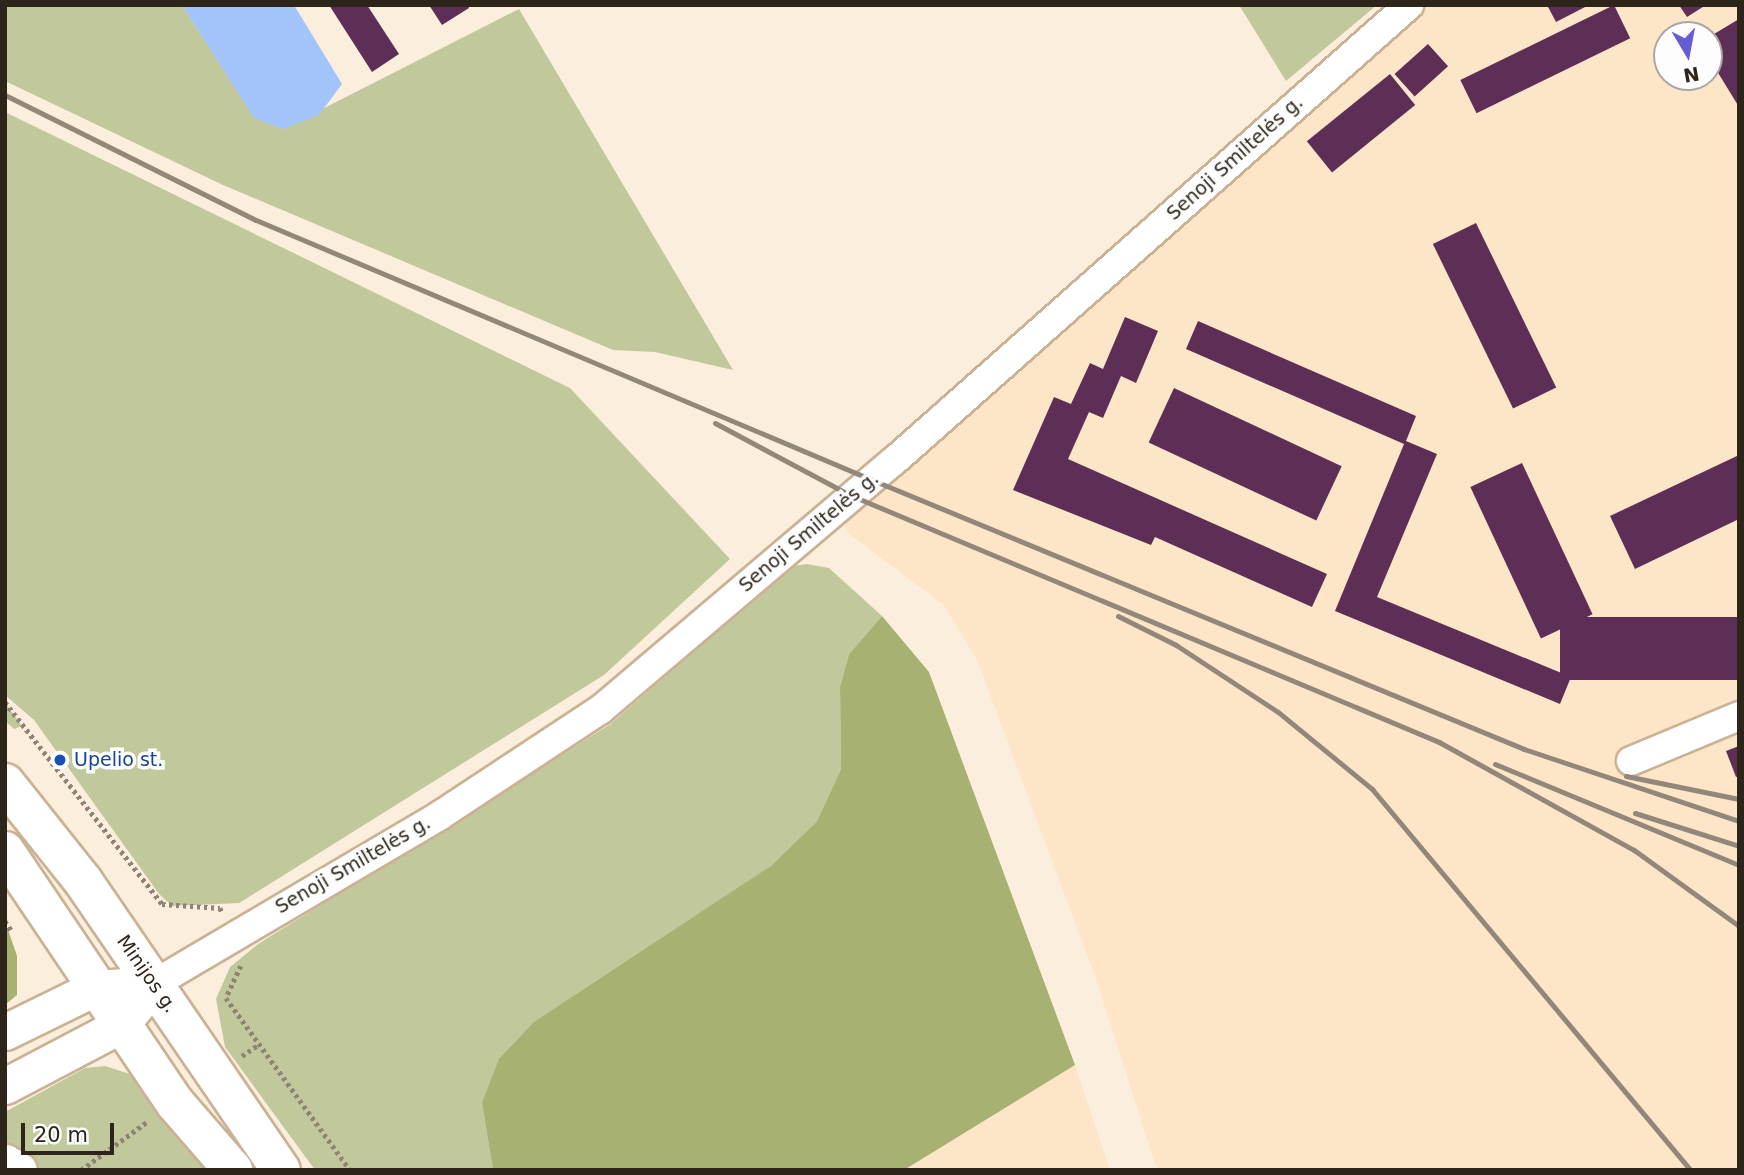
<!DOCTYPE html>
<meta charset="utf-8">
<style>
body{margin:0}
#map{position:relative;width:1744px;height:1175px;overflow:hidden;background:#fceedc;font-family:"DejaVu Sans",sans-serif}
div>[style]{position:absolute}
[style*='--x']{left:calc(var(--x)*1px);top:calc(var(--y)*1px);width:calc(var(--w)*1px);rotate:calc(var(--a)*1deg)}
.built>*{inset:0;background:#fde5c8}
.green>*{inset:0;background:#c1c99c}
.forest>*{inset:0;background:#a7b171}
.water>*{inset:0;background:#a3c3fb}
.building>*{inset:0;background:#5d2f57;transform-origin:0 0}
.path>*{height:4.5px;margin-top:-2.25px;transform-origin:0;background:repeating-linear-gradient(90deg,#8f8375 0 3.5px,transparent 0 7px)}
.roads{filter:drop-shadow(2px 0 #c9b295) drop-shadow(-2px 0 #c9b295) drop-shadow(0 2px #c9b295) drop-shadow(0 -2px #c9b295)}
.minor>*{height:28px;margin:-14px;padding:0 14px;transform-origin:14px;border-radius:14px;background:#fff}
.tertiary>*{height:35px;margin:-17.5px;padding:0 17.5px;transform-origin:17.5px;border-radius:17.5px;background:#fff}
.primary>*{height:38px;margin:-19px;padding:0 19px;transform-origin:19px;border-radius:19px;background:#fff}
.rail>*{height:5px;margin:-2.5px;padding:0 2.5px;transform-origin:2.5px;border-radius:2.5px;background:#928779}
.dots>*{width:19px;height:19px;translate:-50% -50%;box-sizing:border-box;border:4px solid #fdfdfd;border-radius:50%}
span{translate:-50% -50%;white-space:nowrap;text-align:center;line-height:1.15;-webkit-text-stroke:7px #fdfdfd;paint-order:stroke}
.street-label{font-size:19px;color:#2e251a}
.transit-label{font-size:19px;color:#164399}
.left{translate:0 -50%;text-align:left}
.frame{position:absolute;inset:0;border:7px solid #2e251a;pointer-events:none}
.north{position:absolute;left:1653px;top:21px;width:70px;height:70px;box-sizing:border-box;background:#fdfdfd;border:2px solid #aaa7a2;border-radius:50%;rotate:170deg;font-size:19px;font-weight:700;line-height:28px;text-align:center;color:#2e251a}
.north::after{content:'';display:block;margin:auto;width:24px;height:32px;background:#645dd6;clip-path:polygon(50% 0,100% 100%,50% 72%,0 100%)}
.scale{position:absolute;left:21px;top:1123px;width:93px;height:32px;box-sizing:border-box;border:4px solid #2e251a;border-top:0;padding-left:9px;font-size:21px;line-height:24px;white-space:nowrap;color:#2e251a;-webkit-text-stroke:5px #fdfdfd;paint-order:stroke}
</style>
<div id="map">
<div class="built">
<div style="clip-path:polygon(evenodd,1430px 5px,1739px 5px,1739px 1170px,1157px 1170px,1095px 976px,977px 660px,944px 605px,849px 534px,845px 526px,848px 515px,1430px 5px,1667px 35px,1709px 35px,1709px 77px,1667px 77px,1667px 35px)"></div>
<div style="clip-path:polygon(1075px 1065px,1110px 1170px,904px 1170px)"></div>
</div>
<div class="green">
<div style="clip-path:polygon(5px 5px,182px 5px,254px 117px,283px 129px,519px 9px,733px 370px,655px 352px,613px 350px,223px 185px,5px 81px)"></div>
<div style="clip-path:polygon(1239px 5px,1377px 5px,1286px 81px)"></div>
<div style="clip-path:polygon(5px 112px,570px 388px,730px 559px,604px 675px,239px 903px,172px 906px,159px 894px,34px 720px,5px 695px)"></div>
<div style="clip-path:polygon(807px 564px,829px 568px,882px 616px,849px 654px,840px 687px,841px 769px,817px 821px,771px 866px,482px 1103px,493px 1170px,315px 1170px,225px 1047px,216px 999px,230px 967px,258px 944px,609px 725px,793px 566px)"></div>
<div style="clip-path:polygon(5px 702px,22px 726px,14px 729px,5px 721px)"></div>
<div style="clip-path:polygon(105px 1066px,133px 1075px,207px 1170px,37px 1170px,5px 1152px,5px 1112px,85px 1068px)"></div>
</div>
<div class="forest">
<div style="clip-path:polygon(882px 616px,929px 672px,1075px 1065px,904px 1170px,493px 1170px,482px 1103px,499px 1059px,534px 1022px,771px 866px,817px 821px,841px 769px,840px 687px,849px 654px)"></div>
<div style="clip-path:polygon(5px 921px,17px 956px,17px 995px,5px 1005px)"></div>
</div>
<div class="water">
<div style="clip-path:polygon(182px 5px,294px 5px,342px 84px,319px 115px,283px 129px,254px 118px)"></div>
</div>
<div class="building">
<div style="clip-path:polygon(329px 5px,367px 5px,399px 54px,372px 72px)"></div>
<div style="clip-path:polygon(429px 5px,468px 5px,469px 8px,442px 25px)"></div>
<div style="clip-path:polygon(1547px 5px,1589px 5px,1556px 22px)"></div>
<div style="left:1614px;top:5px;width:37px;height:171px;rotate:64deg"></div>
<div style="clip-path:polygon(1679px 5px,1706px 5px,1687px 17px)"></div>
<div style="clip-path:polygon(1739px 19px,1739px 107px,1709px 58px,1709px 37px)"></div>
<div style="left:1428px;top:44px;width:30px;height:45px;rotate:48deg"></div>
<div style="left:1390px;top:74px;width:40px;height:107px;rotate:51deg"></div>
<div style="left:1476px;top:223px;width:183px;height:48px;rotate:64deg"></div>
<div style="clip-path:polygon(1125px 317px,1158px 331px,1136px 383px,1121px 376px,1103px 418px,1089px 412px,1068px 459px,1327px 574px,1312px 607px,1155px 537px,1151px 545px,1013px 490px,1054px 397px,1071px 404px,1090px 363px,1103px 369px)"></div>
<div style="clip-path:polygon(1198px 321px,1416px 416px,1406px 441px,1437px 454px,1377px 597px,1571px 677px,1560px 704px,1335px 611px,1404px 444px,1186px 349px)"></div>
<div style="left:1174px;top:388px;width:185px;height:60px;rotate:25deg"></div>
<div style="clip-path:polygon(1739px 455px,1739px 519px,1635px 569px,1610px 516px)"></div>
<div style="left:1522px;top:463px;width:167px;height:57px;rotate:65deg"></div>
<div style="left:1739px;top:617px;width:63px;height:179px;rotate:90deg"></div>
<div style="clip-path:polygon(1739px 746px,1739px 776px,1736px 777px,1726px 751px)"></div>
</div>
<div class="path">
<div style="--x:5;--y:702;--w:256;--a:52.1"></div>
<div style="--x:162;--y:904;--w:58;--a:3.9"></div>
<div style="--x:220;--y:908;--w:4;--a:63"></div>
<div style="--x:5;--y:921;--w:11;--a:56"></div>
<div style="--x:241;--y:966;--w:35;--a:115"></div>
<div style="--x:226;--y:998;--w:212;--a:54.2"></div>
<div style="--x:242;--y:1056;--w:21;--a:-35"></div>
<div style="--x:81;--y:1170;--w:83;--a:-36.2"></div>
</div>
<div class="roads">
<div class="minor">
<div style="--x:1631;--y:761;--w:117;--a:-22.6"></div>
<div style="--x:154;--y:984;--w:331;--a:-30.5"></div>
<div style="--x:439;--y:816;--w:193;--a:-33.4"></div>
<div style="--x:600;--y:710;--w:385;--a:-40.3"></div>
<div style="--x:894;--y:461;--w:688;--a:-41.52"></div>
</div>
<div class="tertiary">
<div style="--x:5;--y:1032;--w:100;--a:-26.1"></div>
<div style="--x:95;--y:988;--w:31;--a:-4"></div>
<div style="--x:5;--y:1086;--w:131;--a:-27.7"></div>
<div style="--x:121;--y:1025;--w:53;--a:-51.2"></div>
<div style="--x:5;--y:1162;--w:16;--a:30"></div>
</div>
<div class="primary">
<div style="--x:5;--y:783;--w:125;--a:51.5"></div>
<div style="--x:83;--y:881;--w:350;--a:55.6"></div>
<div style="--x:5;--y:851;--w:304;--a:56"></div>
<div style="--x:175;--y:1103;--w:89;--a:49.1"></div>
</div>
</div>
<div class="rail">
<div style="--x:5;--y:95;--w:280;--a:26.5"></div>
<div style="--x:256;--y:220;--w:666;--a:22.87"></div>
<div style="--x:870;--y:479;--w:708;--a:22.43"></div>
<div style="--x:1524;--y:749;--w:227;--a:18.5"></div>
<div style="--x:715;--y:423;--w:153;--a:28.1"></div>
<div style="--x:850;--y:495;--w:639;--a:22.75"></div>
<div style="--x:1439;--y:742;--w:223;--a:29"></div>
<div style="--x:1634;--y:850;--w:130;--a:35.9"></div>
<div style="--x:1118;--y:616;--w:65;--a:26.6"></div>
<div style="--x:1176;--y:645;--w:122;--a:33.3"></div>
<div style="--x:1278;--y:712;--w:122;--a:39.3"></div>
<div style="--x:1372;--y:789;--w:497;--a:50.1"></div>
<div style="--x:1495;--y:764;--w:264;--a:22.5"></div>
<div style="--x:1626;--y:776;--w:115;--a:11.5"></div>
<div style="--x:1635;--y:813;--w:109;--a:17.6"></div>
</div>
<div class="dots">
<div style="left:60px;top:760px;background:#1a4fb4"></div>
</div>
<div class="street-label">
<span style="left:1235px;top:158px;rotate:-42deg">Senoji Smiltelės g.</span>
<span style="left:809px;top:532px;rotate:-40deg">Senoji Smiltelės g.</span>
<span style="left:353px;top:865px;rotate:-30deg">Senoji Smiltelės g.</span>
<span style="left:147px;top:974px;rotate:55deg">Minijos g.</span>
</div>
<div class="transit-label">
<span class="left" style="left:74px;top:760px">Upelio st.</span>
</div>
<div class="frame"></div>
<div class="north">N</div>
<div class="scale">20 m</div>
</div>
